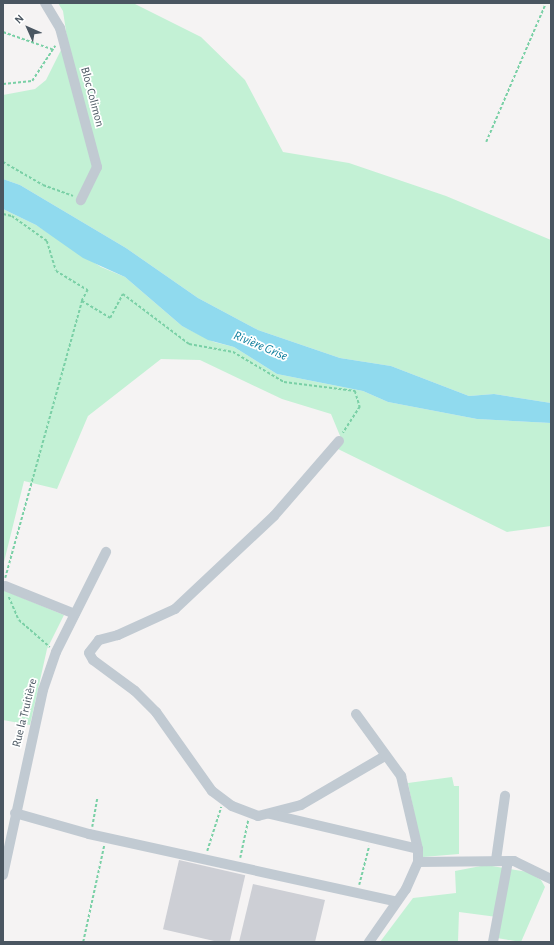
<!DOCTYPE html>
<meta charset="utf-8">
<style>
body{margin:0}
#map{position:relative;width:554px;height:945px;overflow:hidden;background:#f5f3f3;font-family:"Alegreya Sans",sans-serif}
div>[style]{position:absolute}
[style*='--x']{left:calc(var(--x)*1px);top:calc(var(--y)*1px);width:calc(var(--w)*1px);rotate:calc(var(--a)*1deg)}
.green>*{inset:0;background:#c3f1d5}
.water>*{inset:0;background:#90daee}
.building>*{inset:0;background:#cdcfd5;transform-origin:0 0}
.path>*{height:1.5px;margin-top:-0.75px;transform-origin:0;background:repeating-linear-gradient(90deg,#7ad0a6 0 3px,transparent 0 5px)}
.minor>*{height:10px;margin:-5px;padding:0 5px;transform-origin:5px;border-radius:5px;background:#c1cad2}
span{translate:-50% -50%;white-space:nowrap;text-align:center;line-height:1.15;-webkit-text-stroke:3.5px #fff;paint-order:stroke}
.street-label{font-size:12px;color:#4a5661}
.water-label{font-size:13px;color:#0c7c9b;font-style:italic}
.frame{position:absolute;inset:0;border:4px solid #4a5661;pointer-events:none}
.north{position:absolute;left:8px;top:8px;width:40px;height:40px;-webkit-text-stroke:3px #fff;paint-order:stroke;rotate:315deg;font-size:11px;font-weight:700;line-height:16px;text-align:center;color:#4a5661}
.north::after{content:'';display:block;margin:auto;width:14px;height:18px;background:#4a5661;clip-path:polygon(50% 0,100% 100%,50% 72%,0 100%)}
</style>
<div id="map">
<div class="green">
<div style="clip-path:polygon(58px 3px,133px 3px,201px 37px,245px 80px,283px 152px,349px 163px,446px 196px,551px 240px,551px 403px,494px 394px,469px 396px,391px 366px,340px 358px,258px 330px,198px 298px,126px 248px,20px 185px,3px 179px,3px 95px,35px 89px,46px 80px,67px 38px,63px 11px)"></div>
<div style="clip-path:polygon(3px 209px,36px 225px,101px 267px,125px 277px,182px 326px,214px 342px,234px 347px,277px 374px,363px 391px,388px 402px,477px 419px,551px 423px,551px 526px,507px 532px,338px 449px,343px 443px,331px 414px,282px 399px,200px 360px,161px 359px,88px 416px,57px 489px,24px 481px,3px 566px)"></div>
<div style="clip-path:polygon(3px 590px,64px 615px,47px 649px,30px 725px,3px 720px)"></div>
<div style="clip-path:polygon(452px 777px,454px 786px,459px 786px,459px 854px,423px 857px,408px 783px)"></div>
<div style="clip-path:polygon(486px 865px,528px 872px,541px 880px,545px 887px,521px 942px,497px 938px,497px 917px,459px 912px,458px 942px,380px 942px,413px 898px,456px 893px,455px 871px)"></div>
</div>
<div class="water">
<div style="clip-path:polygon(3px 179px,20px 185px,126px 248px,198px 298px,258px 330px,340px 358px,391px 366px,469px 396px,494px 394px,551px 403px,551px 423px,477px 419px,388px 402px,363px 391px,277px 374px,234px 347px,208px 340px,182px 326px,125px 277px,83px 258px,36px 225px,3px 209px)"></div>
</div>
<div class="building">
<div style="left:179px;top:860px;width:68px;height:71px;rotate:13deg"></div>
<div style="clip-path:polygon(253px 884px,325px 900px,315px 942px,239px 942px)"></div>
</div>
<div class="path">
<div style="--x:3;--y:32;--w:54;--a:19.4"></div>
<div style="--x:3;--y:84;--w:29;--a:-6"></div>
<div style="--x:32;--y:81;--w:42;--a:-56.7"></div>
<div style="--x:486;--y:142;--w:151;--a:-66.7"></div>
<div style="--x:3;--y:162;--w:46;--a:29.9"></div>
<div style="--x:43;--y:185;--w:32;--a:20"></div>
<div style="--x:3;--y:214;--w:9;--a:13"></div>
<div style="--x:12;--y:216;--w:43;--a:35.5"></div>
<div style="--x:47;--y:241;--w:31;--a:73"></div>
<div style="--x:56;--y:271;--w:37;--a:31"></div>
<div style="--x:88;--y:290;--w:13;--a:119"></div>
<div style="--x:82;--y:301;--w:33;--a:31"></div>
<div style="--x:110;--y:318;--w:27;--a:-62"></div>
<div style="--x:123;--y:294;--w:83;--a:37.1"></div>
<div style="--x:189;--y:344;--w:45;--a:10.3"></div>
<div style="--x:233;--y:352;--w:59;--a:30.5"></div>
<div style="--x:284;--y:382;--w:72;--a:7.2"></div>
<div style="--x:355;--y:391;--w:17;--a:73"></div>
<div style="--x:360;--y:407;--w:31;--a:123"></div>
<div style="--x:5;--y:578;--w:288;--a:-74.5"></div>
<div style="--x:9;--y:597;--w:25;--a:67"></div>
<div style="--x:19;--y:620;--w:41;--a:41.1"></div>
<div style="--x:92;--y:827;--w:29;--a:-80"></div>
<div style="--x:207;--y:851;--w:46;--a:-72.3"></div>
<div style="--x:240;--y:858;--w:38;--a:-78"></div>
<div style="--x:359;--y:885;--w:40;--a:-75.6"></div>
<div style="--x:83;--y:942;--w:98;--a:-77.7"></div>
</div>
<div class="minor">
<div style="--x:45;--y:3;--w:29;--a:59"></div>
<div style="--x:60;--y:28;--w:144;--a:75.1"></div>
<div style="--x:97;--y:167;--w:37;--a:116"></div>
<div style="--x:339;--y:441;--w:99;--a:130.9"></div>
<div style="--x:274;--y:516;--w:136;--a:136.8"></div>
<div style="--x:175;--y:609;--w:63;--a:155.5"></div>
<div style="--x:118;--y:635;--w:20;--a:165"></div>
<div style="--x:99;--y:640;--w:16;--a:128"></div>
<div style="--x:89;--y:653;--w:8;--a:60"></div>
<div style="--x:93;--y:660;--w:52;--a:36.4"></div>
<div style="--x:135;--y:691;--w:30;--a:45"></div>
<div style="--x:156;--y:712;--w:97;--a:54.7"></div>
<div style="--x:212;--y:791;--w:25;--a:37"></div>
<div style="--x:232;--y:806;--w:28;--a:21"></div>
<div style="--x:258;--y:816;--w:44;--a:-14.3"></div>
<div style="--x:301;--y:805;--w:97;--a:-30.3"></div>
<div style="--x:5;--y:586;--w:75;--a:21.8"></div>
<div style="--x:356;--y:714;--w:77;--a:54"></div>
<div style="--x:401;--y:776;--w:75;--a:76.9"></div>
<div style="--x:418;--y:849;--w:13;--a:90"></div>
<div style="--x:418;--y:862;--w:30;--a:114"></div>
<div style="--x:406;--y:889;--w:65;--a:124.9"></div>
<div style="--x:15;--y:813;--w:77;--a:15.8"></div>
<div style="--x:89;--y:834;--w:315;--a:12.4"></div>
<div style="--x:270;--y:814;--w:152;--a:13.3"></div>
<div style="--x:496;--y:860;--w:65;--a:-82"></div>
<div style="--x:418;--y:862;--w:96;--a:-0.6"></div>
<div style="--x:514;--y:861;--w:41;--a:25.9"></div>
<div style="--x:3;--y:875;--w:189;--a:-77.8"></div>
<div style="--x:43;--y:690;--w:40;--a:-71.1"></div>
<div style="--x:56;--y:652;--w:112;--a:-63.4"></div>
<div style="--x:493;--y:942;--w:82;--a:-79.5"></div>
</div>
<div class="street-label">
<span style="left:92px;top:97px;rotate:75deg">Bloc Colimon</span>
<span style="left:25px;top:713px;rotate:-76deg">Rue la Truitière</span>
</div>
<div class="water-label">
<span style="left:260px;top:347px;rotate:23deg">Rivière Grise</span>
</div>
<div class="frame"></div>
<div class="north">N</div>
</div>
